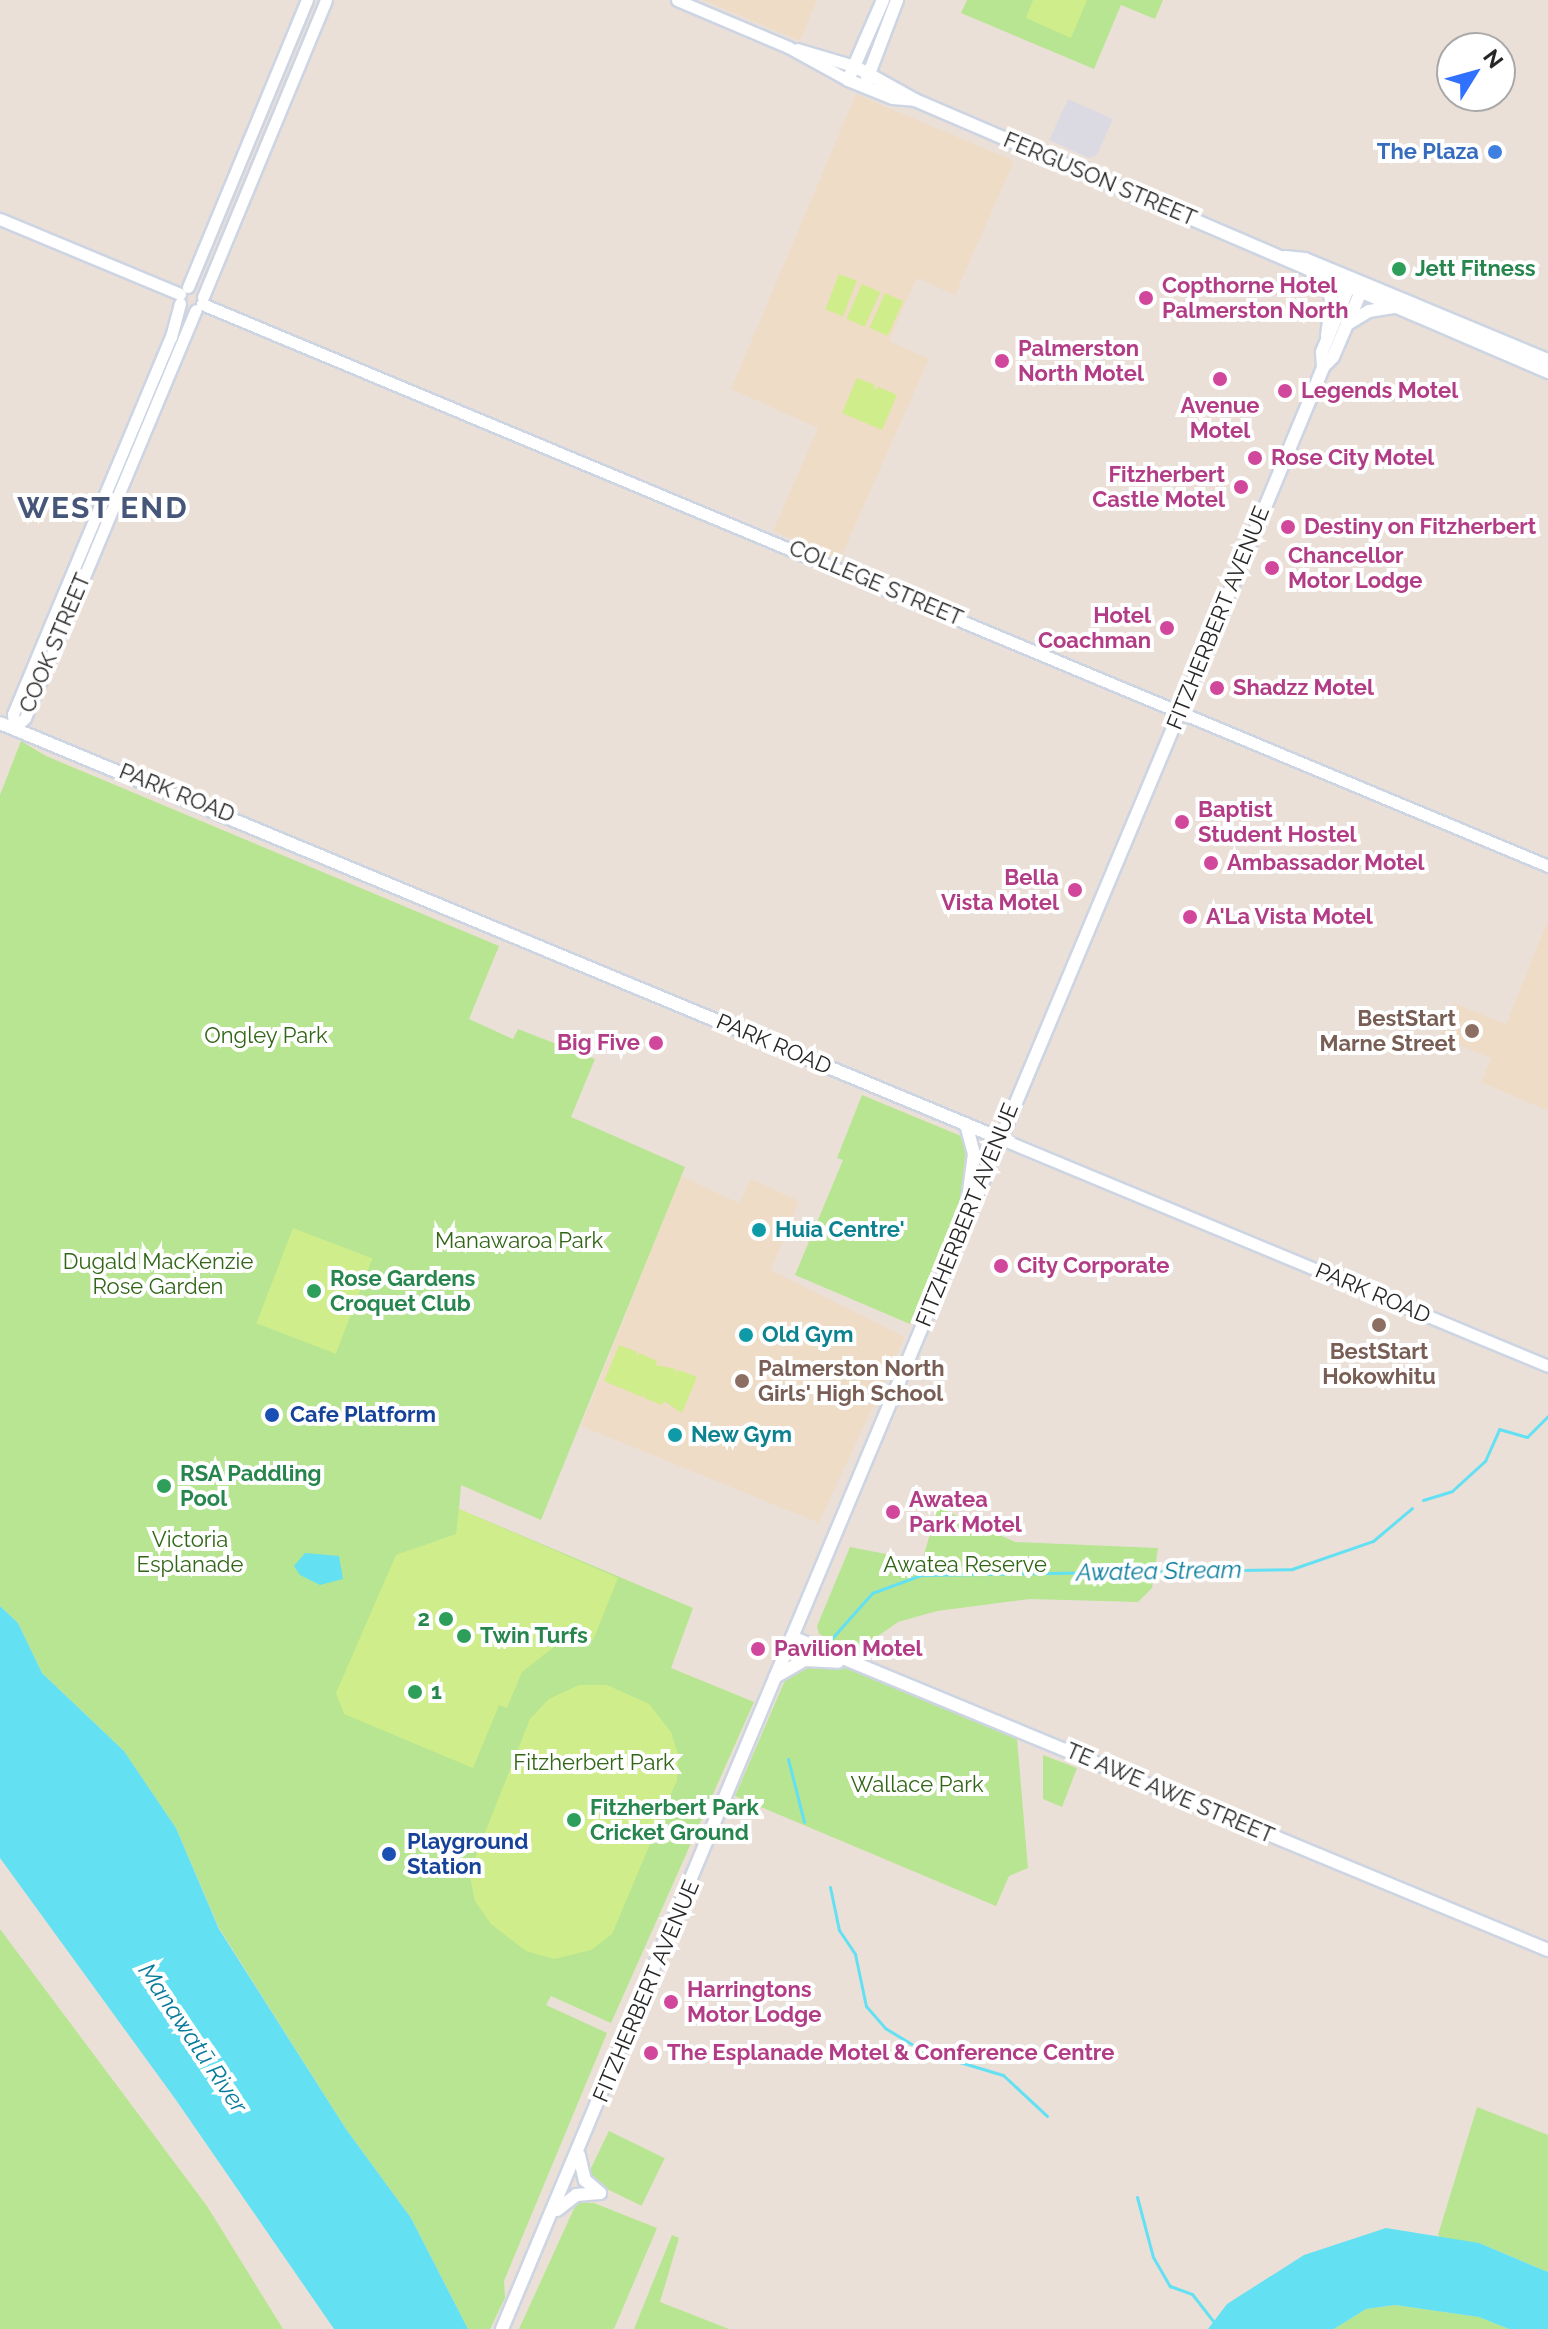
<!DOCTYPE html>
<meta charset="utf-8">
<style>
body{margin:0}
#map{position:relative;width:1548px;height:2329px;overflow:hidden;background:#ebe0d8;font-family:Raleway,sans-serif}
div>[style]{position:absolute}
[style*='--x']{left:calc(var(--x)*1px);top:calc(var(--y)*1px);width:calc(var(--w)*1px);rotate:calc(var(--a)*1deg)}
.industrial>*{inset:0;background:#dbd9e2}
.education>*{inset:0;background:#eedcc6}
.green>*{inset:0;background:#b8e591;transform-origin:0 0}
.pitch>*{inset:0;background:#d0ed8b;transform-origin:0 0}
.water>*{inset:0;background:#64e0f3}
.stream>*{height:3px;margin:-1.5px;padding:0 1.5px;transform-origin:1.5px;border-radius:1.5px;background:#64e0f3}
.roads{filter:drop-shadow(2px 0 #cdd4e2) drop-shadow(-2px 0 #cdd4e2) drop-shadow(0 2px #cdd4e2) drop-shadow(0 -2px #cdd4e2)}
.tertiary>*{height:11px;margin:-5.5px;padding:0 5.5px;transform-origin:5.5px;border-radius:5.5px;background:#fff}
.secondary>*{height:12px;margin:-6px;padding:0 6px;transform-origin:6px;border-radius:6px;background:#fff}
.dots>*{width:22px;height:22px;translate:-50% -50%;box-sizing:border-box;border:4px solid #fff;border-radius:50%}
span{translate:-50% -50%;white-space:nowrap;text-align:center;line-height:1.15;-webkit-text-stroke:8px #fff;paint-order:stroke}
.shop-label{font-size:22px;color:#366cbe;font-weight:700}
.right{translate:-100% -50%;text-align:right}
.street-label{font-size:22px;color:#272727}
.leisure-label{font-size:22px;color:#27864d;font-weight:700}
.left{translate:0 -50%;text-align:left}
.hotel-label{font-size:22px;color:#b23c85;font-weight:700}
.education-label{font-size:22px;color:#785e54;font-weight:700}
.park-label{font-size:22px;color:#316616}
.culture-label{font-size:22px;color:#0d838f;font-weight:700}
.transit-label{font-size:22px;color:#164399;font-weight:700}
.water-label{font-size:24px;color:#077b9b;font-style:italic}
.district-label{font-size:30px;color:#465679;font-weight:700;letter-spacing:2px}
.north{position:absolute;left:1436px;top:32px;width:80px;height:80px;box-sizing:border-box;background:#fff;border:2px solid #a9a9a9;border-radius:50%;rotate:53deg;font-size:22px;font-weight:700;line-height:32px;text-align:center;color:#272727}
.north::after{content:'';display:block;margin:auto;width:28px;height:36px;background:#3171ff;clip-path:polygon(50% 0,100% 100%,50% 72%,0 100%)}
</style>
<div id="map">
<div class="industrial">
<div style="clip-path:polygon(1068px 99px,1113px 119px,1097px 155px,1089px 158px,1049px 140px)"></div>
</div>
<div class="education">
<div style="clip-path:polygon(703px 0,817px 0,800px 41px)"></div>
<div style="clip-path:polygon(856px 94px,1014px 161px,955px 295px,917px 278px,889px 341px,929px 359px,840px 559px,773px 531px,818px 428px,731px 389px)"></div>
<div style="clip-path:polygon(1548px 920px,1548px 1111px,1481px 1082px,1491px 1058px,1440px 1037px,1454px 1003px,1506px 1024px)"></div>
<div style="clip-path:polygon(681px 1176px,739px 1203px,751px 1179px,799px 1201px,771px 1270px,905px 1337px,819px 1523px,581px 1426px)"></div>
</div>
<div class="green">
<div style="clip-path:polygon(967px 0,1163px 0,1155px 19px,1121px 5px,1094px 69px,961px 13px)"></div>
<div style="clip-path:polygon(21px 741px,46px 756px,499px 946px,469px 1019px,513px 1039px,518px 1029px,595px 1059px,571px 1117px,685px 1167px,541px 1520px,461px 1485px,459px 1509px,693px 1608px,671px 1668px,754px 1702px,611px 2023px,551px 1996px,546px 2005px,607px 2033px,504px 2281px,505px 2298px,490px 2329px,468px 2329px,411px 2218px,346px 2129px,219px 1928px,176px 1828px,124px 1751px,42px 1673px,18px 1623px,0 1606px,0 795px)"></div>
<div style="clip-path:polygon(862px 1095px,961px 1136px,966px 1145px,961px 1199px,910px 1324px,795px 1275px,843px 1160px,837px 1158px)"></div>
<div style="clip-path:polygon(938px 1507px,1015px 1542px,1158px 1548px,1152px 1588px,1138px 1602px,1030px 1599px,937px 1611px,898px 1622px,855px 1652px,819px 1634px,817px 1626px,850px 1547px,922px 1561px)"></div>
<div style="clip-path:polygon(799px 1648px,1017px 1739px,1028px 1868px,1009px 1876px,996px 1906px,735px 1796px)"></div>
<div style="clip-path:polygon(1043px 1755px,1077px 1768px,1062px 1807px,1043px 1799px)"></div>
<div style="clip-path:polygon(0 1929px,207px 2206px,283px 2329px,0 2329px)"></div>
<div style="clip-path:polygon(1477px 2107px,1548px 2135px,1548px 2272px,1479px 2243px,1443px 2241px,1438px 2235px)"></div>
<div style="left:609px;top:2131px;width:62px;height:53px;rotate:26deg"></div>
<div style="clip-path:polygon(577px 2202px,594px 2203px,657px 2228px,614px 2329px,519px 2329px)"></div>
<div style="clip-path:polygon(672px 2235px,679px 2238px,660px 2302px,729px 2329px,634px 2329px)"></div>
<div style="clip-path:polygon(1395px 2305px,1480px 2317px,1509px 2329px,1334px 2329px,1366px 2309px)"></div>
</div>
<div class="pitch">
<div style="clip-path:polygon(1033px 0,1087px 0,1071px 38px,1026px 18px)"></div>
<div style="left:839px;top:274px;width:19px;height:38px;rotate:21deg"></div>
<div style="left:862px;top:284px;width:20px;height:38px;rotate:24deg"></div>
<div style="left:885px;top:293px;width:20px;height:38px;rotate:24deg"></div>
<div style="clip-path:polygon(857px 378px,875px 385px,873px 390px,879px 387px,897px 395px,882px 430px,842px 413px)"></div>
<div style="left:293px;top:1228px;width:85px;height:102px;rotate:21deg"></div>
<div style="clip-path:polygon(619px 1345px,637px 1352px,636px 1357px,639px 1353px,657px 1361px,656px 1365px,676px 1369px,675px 1373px,679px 1370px,697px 1377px,682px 1413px,664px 1401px,662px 1405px,644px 1398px,644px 1393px,642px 1397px,604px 1381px)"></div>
<div style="clip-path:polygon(459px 1509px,618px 1578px,593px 1640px,573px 1632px,522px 1672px,507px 1708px,499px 1705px,473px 1768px,344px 1714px,336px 1693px,396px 1555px,456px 1534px)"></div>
<div style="clip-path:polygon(579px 1685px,607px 1685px,649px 1704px,671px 1732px,678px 1755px,677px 1780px,612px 1934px,591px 1950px,554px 1959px,526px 1951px,491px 1924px,475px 1901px,469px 1873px,530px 1719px,549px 1699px)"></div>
</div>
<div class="water">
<div style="clip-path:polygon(305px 1553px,339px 1556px,343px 1579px,320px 1585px,300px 1575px,294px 1566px)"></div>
<div style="clip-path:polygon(0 1606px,18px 1623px,42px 1673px,124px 1751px,176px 1828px,219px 1929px,346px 2129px,411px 2218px,468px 2329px,334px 2329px,176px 2100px,0 1858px)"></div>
<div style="clip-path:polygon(1386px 2228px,1479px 2243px,1548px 2272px,1548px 2329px,1509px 2329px,1479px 2317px,1395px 2305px,1366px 2309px,1334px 2329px,1208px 2329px,1227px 2304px,1304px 2255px)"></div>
</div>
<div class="stream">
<div style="--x:1423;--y:1500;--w:30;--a:-17"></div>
<div style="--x:1452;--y:1491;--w:45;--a:-42.3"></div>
<div style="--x:1485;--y:1461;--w:35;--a:-66"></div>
<div style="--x:1499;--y:1429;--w:29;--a:16"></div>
<div style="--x:1527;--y:1437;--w:30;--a:-45"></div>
<div style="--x:825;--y:1646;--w:71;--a:-48.4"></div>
<div style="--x:872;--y:1593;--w:52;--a:-20.2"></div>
<div style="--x:921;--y:1575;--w:371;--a:-0.9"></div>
<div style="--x:1292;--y:1569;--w:86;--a:-19.1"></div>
<div style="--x:1373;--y:1541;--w:51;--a:-40.2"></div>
<div style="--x:788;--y:1759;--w:65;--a:75.7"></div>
<div style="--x:830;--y:1887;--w:44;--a:78.2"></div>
<div style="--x:839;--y:1930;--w:29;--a:56"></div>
<div style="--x:855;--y:1954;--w:53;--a:78.1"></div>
<div style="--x:866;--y:2006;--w:29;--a:49"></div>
<div style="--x:885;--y:2028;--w:44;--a:31.2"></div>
<div style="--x:953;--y:2060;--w:52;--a:16.7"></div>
<div style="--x:1003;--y:2075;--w:60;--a:43"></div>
<div style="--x:1137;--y:2197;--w:62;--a:75.1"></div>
<div style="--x:1153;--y:2257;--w:34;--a:60"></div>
<div style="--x:1170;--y:2286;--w:23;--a:20"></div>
<div style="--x:1192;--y:2294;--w:36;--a:52"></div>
</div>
<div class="roads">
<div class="tertiary">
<div style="--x:677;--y:0;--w:121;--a:22.9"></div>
<div style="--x:788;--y:47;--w:68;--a:28.8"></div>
<div style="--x:797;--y:49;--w:59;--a:16.6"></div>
<div style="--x:0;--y:219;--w:195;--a:22.6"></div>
<div style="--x:188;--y:287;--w:311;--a:-67.5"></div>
<div style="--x:203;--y:297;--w:321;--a:-67.5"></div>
<div style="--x:202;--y:304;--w:1459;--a:22.66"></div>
<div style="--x:14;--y:728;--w:14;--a:-94"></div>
<div style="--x:13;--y:714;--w:409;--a:-67.3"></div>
<div style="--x:171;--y:337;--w:35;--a:-75"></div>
<div style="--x:14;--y:728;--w:15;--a:-42"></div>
<div style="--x:25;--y:718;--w:442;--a:-67.3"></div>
<div style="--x:999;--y:1138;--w:594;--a:22.55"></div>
</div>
<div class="secondary">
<div style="--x:883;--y:0;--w:87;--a:113.6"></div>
<div style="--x:848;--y:80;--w:48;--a:21.8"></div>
<div style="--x:893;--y:98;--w:21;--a:5"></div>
<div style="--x:854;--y:66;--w:70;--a:29.1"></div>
<div style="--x:915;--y:100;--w:689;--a:23.25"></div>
<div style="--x:867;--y:79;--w:85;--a:-69.2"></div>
<div style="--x:1285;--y:257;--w:20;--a:6"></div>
<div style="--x:1305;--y:259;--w:263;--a:22.6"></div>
<div style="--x:1323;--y:279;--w:23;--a:67"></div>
<div style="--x:1332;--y:300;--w:36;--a:98"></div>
<div style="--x:1349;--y:323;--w:23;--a:-31"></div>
<div style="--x:1369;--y:311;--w:25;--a:-9"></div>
<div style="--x:1323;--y:367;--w:14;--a:-45"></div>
<div style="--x:1333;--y:357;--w:74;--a:-66.9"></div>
<div style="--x:0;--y:723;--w:1082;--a:22.56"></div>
<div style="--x:966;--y:1214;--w:61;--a:-82.4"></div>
<div style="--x:974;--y:1154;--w:31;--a:-105"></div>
<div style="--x:792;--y:1637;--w:818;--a:22.49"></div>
<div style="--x:775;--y:1677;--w:34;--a:-30"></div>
<div style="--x:805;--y:1660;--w:33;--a:3"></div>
<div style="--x:579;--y:2155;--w:26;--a:77"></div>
<div style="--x:585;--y:2180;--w:20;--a:41"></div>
<div style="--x:557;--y:2210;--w:24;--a:-38"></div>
<div style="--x:576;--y:2195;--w:24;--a:-5"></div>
<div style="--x:502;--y:2329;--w:1744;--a:-67.26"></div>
<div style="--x:1176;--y:721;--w:383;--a:-67.4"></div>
<div style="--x:1323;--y:367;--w:15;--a:-94"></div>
<div style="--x:1322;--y:352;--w:79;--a:-67.7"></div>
</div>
</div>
<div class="dots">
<div style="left:1495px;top:152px;background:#3f7fe0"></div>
<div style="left:1399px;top:269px;background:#2e9e5b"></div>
<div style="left:1146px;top:298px;background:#d1479c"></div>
<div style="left:1002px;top:361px;background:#d1479c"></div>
<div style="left:1220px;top:379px;background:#d1479c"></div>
<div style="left:1285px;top:391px;background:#d1479c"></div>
<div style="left:1255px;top:458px;background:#d1479c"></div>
<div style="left:1241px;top:487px;background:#d1479c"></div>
<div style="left:1288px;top:527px;background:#d1479c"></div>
<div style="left:1272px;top:568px;background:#d1479c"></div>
<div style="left:1167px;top:628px;background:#d1479c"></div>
<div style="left:1217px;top:688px;background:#d1479c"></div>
<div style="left:1182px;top:822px;background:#d1479c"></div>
<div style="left:1211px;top:863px;background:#d1479c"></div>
<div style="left:1075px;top:890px;background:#d1479c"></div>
<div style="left:1190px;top:917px;background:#d1479c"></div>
<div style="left:1472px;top:1031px;background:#8d6e63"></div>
<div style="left:656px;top:1043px;background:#d1479c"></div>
<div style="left:759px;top:1230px;background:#0f9aa8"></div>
<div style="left:1001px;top:1266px;background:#d1479c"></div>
<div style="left:314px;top:1291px;background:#2e9e5b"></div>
<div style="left:1379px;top:1325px;background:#8d6e63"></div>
<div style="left:746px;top:1335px;background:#0f9aa8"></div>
<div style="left:742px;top:1381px;background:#8d6e63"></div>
<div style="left:272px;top:1415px;background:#1a4fb4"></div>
<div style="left:675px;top:1435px;background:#0f9aa8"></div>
<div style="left:164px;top:1486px;background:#2e9e5b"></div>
<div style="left:893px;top:1512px;background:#d1479c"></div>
<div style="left:446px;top:1619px;background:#2e9e5b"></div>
<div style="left:464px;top:1636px;background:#2e9e5b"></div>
<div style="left:758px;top:1649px;background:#d1479c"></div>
<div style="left:415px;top:1692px;background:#2e9e5b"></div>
<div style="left:574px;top:1820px;background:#2e9e5b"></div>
<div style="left:389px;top:1854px;background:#1a4fb4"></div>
<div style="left:671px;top:2002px;background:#d1479c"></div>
<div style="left:651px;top:2053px;background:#d1479c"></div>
</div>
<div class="shop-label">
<span class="right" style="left:1479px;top:152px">The Plaza</span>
</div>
<div class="street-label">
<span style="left:1100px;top:179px;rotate:23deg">FERGUSON STREET</span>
<span style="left:876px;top:583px;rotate:23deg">COLLEGE STREET</span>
<span style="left:1218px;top:618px;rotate:-68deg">FITZHERBERT AVENUE</span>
<span style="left:55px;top:643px;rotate:-67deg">COOK STREET</span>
<span style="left:177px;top:793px;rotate:22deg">PARK ROAD</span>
<span style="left:774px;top:1044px;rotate:23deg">PARK ROAD</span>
<span style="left:967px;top:1215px;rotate:-68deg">FITZHERBERT AVENUE</span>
<span style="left:1373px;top:1293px;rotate:23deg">PARK ROAD</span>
<span style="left:1170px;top:1793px;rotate:23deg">TE AWE AWE STREET</span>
<span style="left:646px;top:1991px;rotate:-67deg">FITZHERBERT AVENUE</span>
</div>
<div class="leisure-label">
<span class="left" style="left:1415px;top:269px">Jett Fitness</span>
<span class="left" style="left:330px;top:1291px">Rose Gardens<br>Croquet Club</span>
<span class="left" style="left:180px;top:1486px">RSA Paddling<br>Pool</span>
<span class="right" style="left:430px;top:1619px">2</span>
<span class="left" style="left:480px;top:1636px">Twin Turfs</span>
<span class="left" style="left:431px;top:1692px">1</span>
<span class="left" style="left:590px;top:1820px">Fitzherbert Park<br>Cricket Ground</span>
</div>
<div class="hotel-label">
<span class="left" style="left:1162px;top:298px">Copthorne Hotel<br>Palmerston North</span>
<span class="left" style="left:1018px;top:361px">Palmerston<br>North Motel</span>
<span class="left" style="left:1301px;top:391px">Legends Motel</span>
<span style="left:1220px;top:418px">Avenue<br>Motel</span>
<span class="left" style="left:1271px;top:458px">Rose City Motel</span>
<span class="right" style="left:1225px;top:487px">Fitzherbert<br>Castle Motel</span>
<span class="left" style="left:1304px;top:527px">Destiny on Fitzherbert</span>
<span class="left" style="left:1288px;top:568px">Chancellor<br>Motor Lodge</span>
<span class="right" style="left:1151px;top:628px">Hotel<br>Coachman</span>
<span class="left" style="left:1233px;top:688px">Shadzz Motel</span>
<span class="left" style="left:1198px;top:822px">Baptist<br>Student Hostel</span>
<span class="left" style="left:1227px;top:863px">Ambassador Motel</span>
<span class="right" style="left:1059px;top:890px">Bella<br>Vista Motel</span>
<span class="left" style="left:1206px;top:917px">A'La Vista Motel</span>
<span class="right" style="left:640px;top:1043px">Big Five</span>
<span class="left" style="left:1017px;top:1266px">City Corporate</span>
<span class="left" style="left:909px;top:1512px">Awatea<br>Park Motel</span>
<span class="left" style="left:774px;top:1649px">Pavilion Motel</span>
<span class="left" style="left:687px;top:2002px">Harringtons<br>Motor Lodge</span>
<span class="left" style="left:667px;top:2053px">The Esplanade Motel &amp; Conference Centre</span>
</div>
<div class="education-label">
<span class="right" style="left:1456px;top:1031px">BestStart<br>Marne Street</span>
<span style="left:1379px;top:1364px">BestStart<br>Hokowhitu</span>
<span class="left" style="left:758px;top:1381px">Palmerston North<br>Girls' High School</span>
</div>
<div class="park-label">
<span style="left:266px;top:1036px">Ongley Park</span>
<span style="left:519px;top:1241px">Manawaroa Park</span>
<span style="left:158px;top:1274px">Dugald MacKenzie<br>Rose Garden</span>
<span style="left:190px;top:1552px">Victoria<br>Esplanade</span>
<span style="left:965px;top:1565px">Awatea Reserve</span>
<span style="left:594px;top:1763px">Fitzherbert Park</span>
<span style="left:917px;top:1785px">Wallace Park</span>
</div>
<div class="culture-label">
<span class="left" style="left:775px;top:1230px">Huia Centre'</span>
<span class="left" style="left:762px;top:1335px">Old Gym</span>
<span class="left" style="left:691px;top:1435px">New Gym</span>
</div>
<div class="transit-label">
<span class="left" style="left:290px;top:1415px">Cafe Platform</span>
<span class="left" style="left:407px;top:1854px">Playground<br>Station</span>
</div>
<div class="water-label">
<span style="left:1159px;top:1571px;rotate:-1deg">Awatea Stream</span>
<span style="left:193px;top:2038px;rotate:56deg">Manawatū River</span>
</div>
<div class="district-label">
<span style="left:103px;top:508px">WEST END</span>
</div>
<div class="north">N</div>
</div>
